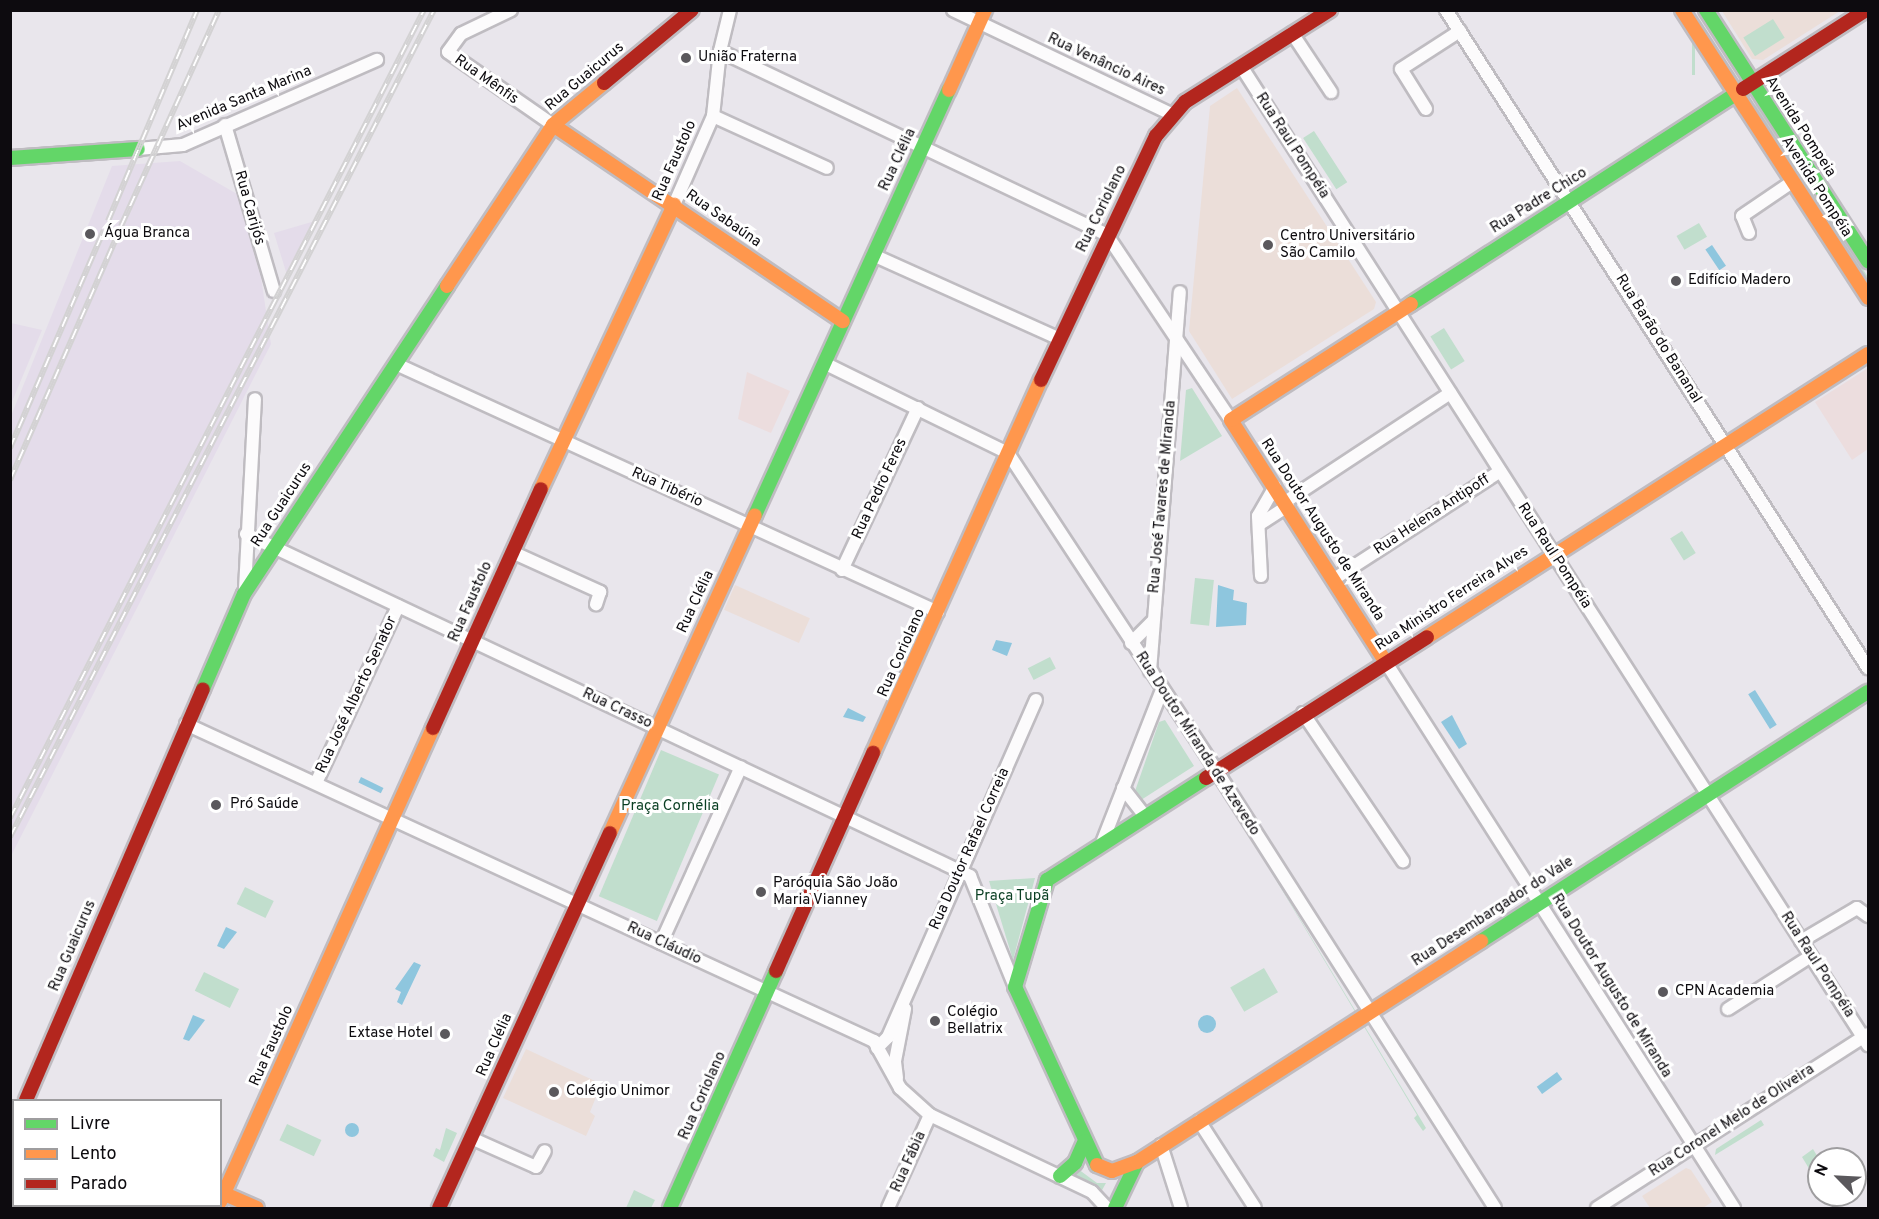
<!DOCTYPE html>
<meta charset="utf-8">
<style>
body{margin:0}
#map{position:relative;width:1879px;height:1219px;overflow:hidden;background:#e9e6ec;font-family:Overpass,sans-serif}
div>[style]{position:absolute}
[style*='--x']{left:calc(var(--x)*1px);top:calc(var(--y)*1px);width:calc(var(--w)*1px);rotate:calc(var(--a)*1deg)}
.commercial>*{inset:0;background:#ecddde}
.built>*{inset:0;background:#e4dcea}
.education>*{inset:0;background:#ebded9;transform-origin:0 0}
.green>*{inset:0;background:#c1decd;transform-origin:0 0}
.water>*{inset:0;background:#8ec6de;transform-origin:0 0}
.round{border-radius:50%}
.roads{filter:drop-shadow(2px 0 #bfbcc1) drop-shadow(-2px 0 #bfbcc1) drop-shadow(0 2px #bfbcc1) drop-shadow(0 -2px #bfbcc1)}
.street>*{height:12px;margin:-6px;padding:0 6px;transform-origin:6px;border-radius:6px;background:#fcfbfc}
.fast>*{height:14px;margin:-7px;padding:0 7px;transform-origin:7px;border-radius:7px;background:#63d668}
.slow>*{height:14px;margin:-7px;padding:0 7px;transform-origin:7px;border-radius:7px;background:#ff974d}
.jam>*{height:14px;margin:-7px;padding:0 7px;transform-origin:7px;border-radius:7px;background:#b3261e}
.rail>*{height:6px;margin-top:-3px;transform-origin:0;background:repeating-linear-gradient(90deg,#fff 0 11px,#d3d2d3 0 22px);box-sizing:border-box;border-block:2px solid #d3d2d3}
.dots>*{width:16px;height:16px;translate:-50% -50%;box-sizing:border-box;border:3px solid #fff;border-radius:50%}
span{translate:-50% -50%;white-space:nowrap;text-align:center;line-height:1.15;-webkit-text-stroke:6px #fff;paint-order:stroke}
.poi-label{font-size:15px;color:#0d0b0f}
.left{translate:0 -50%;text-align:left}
.right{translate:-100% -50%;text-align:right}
.street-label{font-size:15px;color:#0d0b0f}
.park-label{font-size:15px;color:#093e22}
.frame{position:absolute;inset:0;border:12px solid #0d0b0f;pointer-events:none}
.legend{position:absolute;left:12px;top:1099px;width:210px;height:108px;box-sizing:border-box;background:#fff;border:2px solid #9e9d9f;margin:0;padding:8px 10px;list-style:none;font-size:18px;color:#0d0b0f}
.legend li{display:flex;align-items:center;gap:12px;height:30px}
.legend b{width:30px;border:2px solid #9e9d9f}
.north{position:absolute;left:1807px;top:1147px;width:60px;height:60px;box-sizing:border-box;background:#fff;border:2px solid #9e9d9f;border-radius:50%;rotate:294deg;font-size:16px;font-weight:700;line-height:24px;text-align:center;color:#0d0b0f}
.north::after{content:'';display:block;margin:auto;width:21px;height:27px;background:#5a585c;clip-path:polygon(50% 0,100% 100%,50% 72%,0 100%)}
</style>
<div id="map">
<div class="commercial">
<div style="clip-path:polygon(1868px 368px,1868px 449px,1852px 460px,1815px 402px)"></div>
<div style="clip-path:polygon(747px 372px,790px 391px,771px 433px,738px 419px)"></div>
</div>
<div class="built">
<div style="clip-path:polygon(180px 161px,237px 194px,261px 278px,271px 344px,11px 856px,11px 416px,112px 166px)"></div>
<div style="clip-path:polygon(315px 221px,287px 275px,274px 233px)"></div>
<div style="clip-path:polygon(11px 323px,42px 330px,11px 404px,10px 323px)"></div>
</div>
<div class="education">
<div style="clip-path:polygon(1722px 11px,1840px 11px,1763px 60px,1752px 59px)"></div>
<div style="clip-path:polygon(1237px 88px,1376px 302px,1374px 309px,1232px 399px,1189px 331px,1210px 106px)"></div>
<div style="left:735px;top:585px;width:82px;height:27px;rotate:24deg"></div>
<div style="clip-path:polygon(526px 1049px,608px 1087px,596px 1097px,590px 1112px,595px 1116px,586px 1136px,503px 1098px)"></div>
<div style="clip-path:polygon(1686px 1168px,1691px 1170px,1712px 1202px,1703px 1208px,1650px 1208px,1642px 1196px)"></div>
</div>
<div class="green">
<div style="left:1692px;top:11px;width:3px;height:64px"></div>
<div style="left:1773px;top:19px;width:22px;height:35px;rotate:58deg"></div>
<div style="clip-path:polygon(1756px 105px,1868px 277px,1868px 282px,1754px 106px)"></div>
<div style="left:1314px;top:131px;width:61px;height:13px;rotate:57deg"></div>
<div style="left:1699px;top:223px;width:16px;height:26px;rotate:60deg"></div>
<div style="left:1444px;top:328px;width:39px;height:16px;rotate:58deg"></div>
<div style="clip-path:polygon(1192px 388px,1222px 436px,1180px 461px,1186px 390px)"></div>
<div style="left:1682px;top:531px;width:26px;height:14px;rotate:58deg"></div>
<div style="left:1195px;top:578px;width:19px;height:46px;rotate:6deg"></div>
<div style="left:1050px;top:657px;width:13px;height:25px;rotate:63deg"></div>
<div style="clip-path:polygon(1153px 675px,1426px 1128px,1423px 1131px,1414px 1118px,1417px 1115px)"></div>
<div style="clip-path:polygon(1165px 720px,1194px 766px,1141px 800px,1134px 794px,1159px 722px)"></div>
<div style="left:661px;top:750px;width:63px;height:159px;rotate:23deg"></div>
<div style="clip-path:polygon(1035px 878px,1013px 960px,989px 881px)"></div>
<div style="left:245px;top:887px;width:32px;height:19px;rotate:26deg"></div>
<div style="left:1264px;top:968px;width:28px;height:39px;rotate:60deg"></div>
<div style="left:204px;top:972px;width:39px;height:21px;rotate:26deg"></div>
<div style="clip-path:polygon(1761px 1120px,1764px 1125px,1715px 1155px,1716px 1149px)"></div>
<div style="left:287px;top:1124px;width:38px;height:18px;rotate:25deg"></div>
<div style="clip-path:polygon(446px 1128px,457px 1133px,444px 1162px,433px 1156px,436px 1148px,440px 1150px)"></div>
<div style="clip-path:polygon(1813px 1149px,1819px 1159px,1819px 1185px,1802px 1157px)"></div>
<div style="clip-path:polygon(1078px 1169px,1097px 1183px,1106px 1183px,1101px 1192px,1074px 1177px)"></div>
<div style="clip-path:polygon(634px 1190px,655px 1200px,651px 1208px,626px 1208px)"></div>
</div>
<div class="water">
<div style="left:1712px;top:245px;width:25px;height:8px;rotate:56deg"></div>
<div style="clip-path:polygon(1218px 585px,1234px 590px,1233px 600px,1247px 603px,1246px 625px,1216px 627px)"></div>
<div style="clip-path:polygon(996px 640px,1012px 643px,1007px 656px,992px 650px)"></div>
<div style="left:1755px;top:690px;width:41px;height:8px;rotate:58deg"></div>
<div style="clip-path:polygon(848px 708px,866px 717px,863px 722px,843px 717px)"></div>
<div style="clip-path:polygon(1452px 715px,1467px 744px,1459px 749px,1441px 722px)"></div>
<div style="left:361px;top:777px;width:25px;height:6px;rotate:26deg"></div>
<div style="clip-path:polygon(226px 927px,237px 932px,224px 949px,217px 946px)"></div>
<div style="clip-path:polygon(414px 962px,421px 965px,402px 1005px,397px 1002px,401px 992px,395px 989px)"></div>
<div class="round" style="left:1198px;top:1015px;width:18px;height:18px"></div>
<div style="clip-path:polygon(193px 1015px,205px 1020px,189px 1041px,183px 1039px)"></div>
<div style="left:1557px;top:1072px;width:9px;height:25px;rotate:54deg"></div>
<div class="round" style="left:345px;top:1123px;width:14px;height:14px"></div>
</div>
<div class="roads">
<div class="street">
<div style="--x:511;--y:10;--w:55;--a:154.4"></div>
<div style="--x:461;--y:34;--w:22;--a:126"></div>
<div style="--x:448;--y:52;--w:128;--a:34.8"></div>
<div style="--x:953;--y:10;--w:242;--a:25.5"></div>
<div style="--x:1446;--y:10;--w:782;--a:57.33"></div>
<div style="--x:1292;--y:33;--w:71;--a:56.5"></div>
<div style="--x:720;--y:51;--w:429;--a:25.4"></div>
<div style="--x:1107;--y:235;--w:223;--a:56.2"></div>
<div style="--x:1241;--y:66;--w:1163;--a:57.36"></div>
<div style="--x:1426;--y:109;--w:47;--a:-122"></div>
<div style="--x:1401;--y:69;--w:70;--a:-32.8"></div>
<div style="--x:713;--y:116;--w:125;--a:24.5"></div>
<div style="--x:225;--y:125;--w:173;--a:73.6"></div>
<div style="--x:138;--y:149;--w:45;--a:-5.1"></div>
<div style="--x:183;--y:145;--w:212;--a:-23.7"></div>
<div style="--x:674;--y:205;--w:97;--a:-66.3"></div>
<div style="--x:713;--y:116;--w:65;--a:-83.9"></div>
<div style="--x:720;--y:51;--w:42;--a:-76.3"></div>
<div style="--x:1749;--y:233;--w:18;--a:-112"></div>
<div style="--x:1742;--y:216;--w:60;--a:-34.2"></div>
<div style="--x:873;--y:255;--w:205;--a:24.2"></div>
<div style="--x:824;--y:363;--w:205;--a:26.1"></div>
<div style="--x:1008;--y:453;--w:379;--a:56.7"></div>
<div style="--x:1216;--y:770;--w:519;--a:57.5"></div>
<div style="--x:396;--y:364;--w:596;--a:24.59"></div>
<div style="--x:1285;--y:502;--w:198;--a:-33.4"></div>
<div style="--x:1260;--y:524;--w:33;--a:-33"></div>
<div style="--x:246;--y:534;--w:801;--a:25.28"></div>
<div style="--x:970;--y:876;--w:120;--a:67.9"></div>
<div style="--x:512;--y:552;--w:97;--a:24.4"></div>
<div style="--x:600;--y:592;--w:13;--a:108"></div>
<div style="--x:842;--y:570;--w:179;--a:-64.9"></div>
<div style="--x:1261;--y:576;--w:60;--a:-92.9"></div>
<div style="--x:1258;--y:516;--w:34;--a:-60"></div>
<div style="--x:1334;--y:579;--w:198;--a:-33"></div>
<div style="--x:245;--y:589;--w:190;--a:-87"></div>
<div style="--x:1131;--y:643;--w:31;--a:-45"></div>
<div style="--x:1385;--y:661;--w:649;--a:57.46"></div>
<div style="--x:1150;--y:671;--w:380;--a:-85.5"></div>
<div style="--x:1303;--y:713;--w:179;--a:56"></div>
<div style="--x:186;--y:724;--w:758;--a:24.74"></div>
<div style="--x:874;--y:1041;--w:54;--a:61"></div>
<div style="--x:900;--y:1088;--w:40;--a:42"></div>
<div style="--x:930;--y:1115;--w:179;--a:25.4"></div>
<div style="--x:1092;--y:1192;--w:22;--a:47"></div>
<div style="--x:316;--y:783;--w:195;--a:-65.1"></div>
<div style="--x:1123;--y:788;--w:34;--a:52"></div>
<div style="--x:1102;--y:843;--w:164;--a:-68.6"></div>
<div style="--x:1801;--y:941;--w:65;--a:-30.5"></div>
<div style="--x:1857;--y:908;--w:14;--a:36"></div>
<div style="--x:661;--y:943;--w:193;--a:-65.6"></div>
<div style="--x:1728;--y:1009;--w:98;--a:-32.6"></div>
<div style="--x:877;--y:1048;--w:16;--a:-45"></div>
<div style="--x:888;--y:1037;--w:368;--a:-66.3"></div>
<div style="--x:897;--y:1078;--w:17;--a:-97"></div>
<div style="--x:895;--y:1061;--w:53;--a:-79.1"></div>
<div style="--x:1199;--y:1121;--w:103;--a:57.2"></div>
<div style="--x:471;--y:1138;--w:71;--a:24"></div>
<div style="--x:536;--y:1167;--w:18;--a:-61"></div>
<div style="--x:1161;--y:1145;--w:66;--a:72.4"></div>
<div style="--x:888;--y:1208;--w:102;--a:-65.7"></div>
<div style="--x:1597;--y:1208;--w:322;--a:-32.7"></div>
</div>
<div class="fast">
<div style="--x:1706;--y:10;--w:299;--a:57.2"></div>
<div style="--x:10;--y:158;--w:128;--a:-4"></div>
<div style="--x:1411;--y:304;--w:396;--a:-32.9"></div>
<div style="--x:755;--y:515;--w:467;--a:-65.5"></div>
<div style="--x:203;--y:689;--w:103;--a:-66.7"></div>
<div style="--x:244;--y:594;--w:369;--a:-56.6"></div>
<div style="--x:1481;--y:941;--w:460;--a:-32.8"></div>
<div style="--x:1097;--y:1165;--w:196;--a:-114.7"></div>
<div style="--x:1015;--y:987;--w:112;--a:-73.3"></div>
<div style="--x:1047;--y:880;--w:189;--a:-32.7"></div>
<div style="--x:1060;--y:1176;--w:20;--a:-41"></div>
<div style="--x:1075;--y:1163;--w:24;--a:-66"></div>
<div style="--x:670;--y:1208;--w:260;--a:-65.9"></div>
<div style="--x:1115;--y:1208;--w:51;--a:-64.4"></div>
</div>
<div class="slow">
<div style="--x:1682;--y:10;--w:343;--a:57.1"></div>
<div style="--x:949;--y:90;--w:88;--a:-65.8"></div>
<div style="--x:553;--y:125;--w:350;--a:34.1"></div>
<div style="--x:447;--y:286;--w:193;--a:-56.6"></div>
<div style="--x:553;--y:125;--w:66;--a:-39.5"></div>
<div style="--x:541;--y:489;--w:314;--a:-64.9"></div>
<div style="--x:1427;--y:637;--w:524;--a:-32.69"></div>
<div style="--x:1385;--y:661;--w:286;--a:-122.6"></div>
<div style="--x:1231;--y:420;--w:214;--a:-32.8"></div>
<div style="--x:873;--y:753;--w:409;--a:-65.8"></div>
<div style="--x:610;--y:833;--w:349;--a:-65.5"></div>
<div style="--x:1097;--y:1165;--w:16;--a:22"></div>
<div style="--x:1112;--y:1171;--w:27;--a:-20"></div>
<div style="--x:1137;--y:1162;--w:409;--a:-32.7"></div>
<div style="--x:220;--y:1192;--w:40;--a:23.4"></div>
<div style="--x:220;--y:1202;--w:520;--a:-65.8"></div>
</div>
<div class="jam">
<div style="--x:604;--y:83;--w:114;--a:-39.7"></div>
<div style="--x:1743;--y:89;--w:146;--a:-32.7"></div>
<div style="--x:1041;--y:380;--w:270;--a:-64.8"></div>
<div style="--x:1156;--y:136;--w:45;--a:-49.5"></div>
<div style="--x:1185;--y:102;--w:172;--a:-32.4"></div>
<div style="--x:433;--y:728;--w:262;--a:-65.7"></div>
<div style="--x:1206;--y:778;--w:262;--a:-32.5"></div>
<div style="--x:776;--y:971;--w:239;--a:-66"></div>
<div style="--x:26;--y:1100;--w:447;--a:-66.7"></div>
<div style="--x:10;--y:1136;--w:8;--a:-60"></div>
<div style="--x:439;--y:1208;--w:412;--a:-65.5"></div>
</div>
</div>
<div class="rail">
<div style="--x:108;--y:221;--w:229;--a:-67.1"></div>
<div style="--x:121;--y:226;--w:237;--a:-65.6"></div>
<div style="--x:10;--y:448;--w:237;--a:-66.7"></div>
<div style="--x:10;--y:480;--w:266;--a:-66.3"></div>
<div style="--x:10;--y:818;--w:908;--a:-62.87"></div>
<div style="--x:10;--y:837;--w:929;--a:-62.86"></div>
</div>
<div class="dots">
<div style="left:686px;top:58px;background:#5a585c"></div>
<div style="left:90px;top:234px;background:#5a585c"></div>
<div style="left:1268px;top:245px;background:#5a585c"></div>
<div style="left:1676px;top:281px;background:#5a585c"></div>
<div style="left:216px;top:805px;background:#5a585c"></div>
<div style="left:761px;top:892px;background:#5a585c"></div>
<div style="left:1663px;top:992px;background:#5a585c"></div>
<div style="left:935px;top:1021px;background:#5a585c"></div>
<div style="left:445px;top:1034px;background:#5a585c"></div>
<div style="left:554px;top:1092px;background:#5a585c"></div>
</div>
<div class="poi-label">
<span class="left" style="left:698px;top:58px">União Fraterna</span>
<span class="left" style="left:104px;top:234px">Água Branca</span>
<span class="left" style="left:1280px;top:245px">Centro Universitário<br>São Camilo</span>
<span class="left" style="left:1688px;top:281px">Edifício Madero</span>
<span class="left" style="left:230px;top:805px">Pró Saúde</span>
<span class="left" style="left:773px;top:892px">Paróquia São João<br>Maria Vianney</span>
<span class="left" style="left:1675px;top:992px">CPN Academia</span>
<span class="left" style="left:947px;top:1021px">Colégio<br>Bellatrix</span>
<span class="right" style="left:433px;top:1034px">Extase Hotel</span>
<span class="left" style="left:566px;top:1092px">Colégio Unimor</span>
</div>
<div class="street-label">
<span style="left:1106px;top:65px;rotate:25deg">Rua Venâncio Aires</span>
<span style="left:585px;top:77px;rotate:-40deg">Rua Guaicurus</span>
<span style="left:486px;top:80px;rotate:35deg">Rua Mênfis</span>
<span style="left:244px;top:99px;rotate:-23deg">Avenida Santa Marina</span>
<span style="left:1800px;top:127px;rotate:57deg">Avenida Pompeia</span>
<span style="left:1292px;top:146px;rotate:57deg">Rua Raul Pompéia</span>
<span style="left:898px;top:160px;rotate:-65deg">Rua Clélia</span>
<span style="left:675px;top:161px;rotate:-66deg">Rua Faustolo</span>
<span style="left:1816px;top:187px;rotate:57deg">Avenida Pompéia</span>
<span style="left:1539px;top:201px;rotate:-32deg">Rua Padre Chico</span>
<span style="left:249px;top:208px;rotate:74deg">Rua Carijós</span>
<span style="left:1102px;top:209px;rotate:-64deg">Rua Coriolano</span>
<span style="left:723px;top:219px;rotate:35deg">Rua Sabaúna</span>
<span style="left:1658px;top:339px;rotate:58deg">Rua Barão do Bananal</span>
<span style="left:667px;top:488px;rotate:24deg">Rua Tibério</span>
<span style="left:880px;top:489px;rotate:-65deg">Rua Pedro Feres</span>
<span style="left:1163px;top:497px;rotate:-85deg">Rua José Tavares de Miranda</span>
<span style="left:282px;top:505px;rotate:-57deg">Rua Guaicurus</span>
<span style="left:1432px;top:515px;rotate:-33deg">Rua Helena Antipoff</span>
<span style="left:1322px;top:530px;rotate:57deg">Rua Doutor Augusto de Miranda</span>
<span style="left:1554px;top:556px;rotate:57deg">Rua Raul Pompéia</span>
<span style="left:1452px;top:599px;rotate:-33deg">Rua Ministro Ferreira Alves</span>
<span style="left:471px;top:602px;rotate:-66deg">Rua Faustolo</span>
<span style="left:696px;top:602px;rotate:-65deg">Rua Clélia</span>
<span style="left:902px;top:653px;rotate:-66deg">Rua Coriolano</span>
<span style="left:357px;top:695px;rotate:-65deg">Rua José Alberto Senator</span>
<span style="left:617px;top:709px;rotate:25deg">Rua Crasso</span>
<span style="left:1197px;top:744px;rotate:57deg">Rua Doutor Miranda de Azevedo</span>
<span style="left:970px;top:849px;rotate:-66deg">Rua Doutor Rafael Correia</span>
<span style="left:1493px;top:912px;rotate:-33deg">Rua Desembargador do Vale</span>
<span style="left:664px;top:944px;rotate:25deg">Rua Cláudio</span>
<span style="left:73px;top:946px;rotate:-67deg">Rua Guaicurus</span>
<span style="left:1817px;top:965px;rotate:57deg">Rua Raul Pompéia</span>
<span style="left:1611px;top:986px;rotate:58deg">Rua Doutor Augusto de Miranda</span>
<span style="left:495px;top:1045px;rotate:-66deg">Rua Clélia</span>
<span style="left:272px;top:1046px;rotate:-66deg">Rua Faustolo</span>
<span style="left:703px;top:1096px;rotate:-66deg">Rua Coriolano</span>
<span style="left:1732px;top:1121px;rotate:-33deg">Rua Coronel Melo de Oliveira</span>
<span style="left:909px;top:1162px;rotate:-66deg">Rua Fábia</span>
</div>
<div class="park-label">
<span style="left:670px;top:807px">Praça Cornélia</span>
<span style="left:1012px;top:897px">Praça Tupã</span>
</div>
<div class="frame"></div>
<ul class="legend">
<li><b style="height:8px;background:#63d668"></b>Livre</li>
<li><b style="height:8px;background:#ff974d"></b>Lento</li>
<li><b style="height:8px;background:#b3261e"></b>Parado</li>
</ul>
<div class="north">N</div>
</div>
